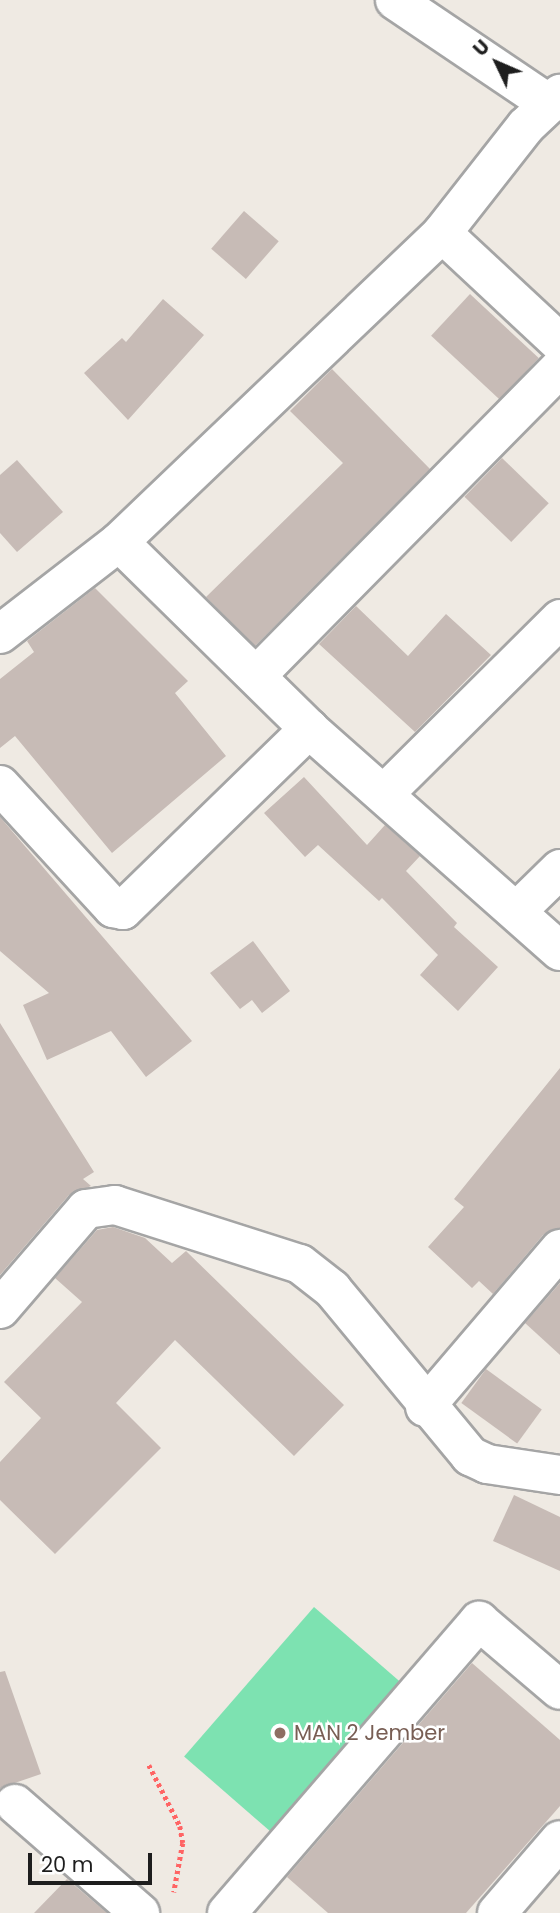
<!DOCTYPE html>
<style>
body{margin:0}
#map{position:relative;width:560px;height:1913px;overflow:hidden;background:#efeae3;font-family:Poppins,sans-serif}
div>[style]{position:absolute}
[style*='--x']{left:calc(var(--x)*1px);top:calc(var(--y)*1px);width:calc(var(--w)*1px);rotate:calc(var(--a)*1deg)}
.pitch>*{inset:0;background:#7de2b1;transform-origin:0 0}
.building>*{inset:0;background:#c7bbb6;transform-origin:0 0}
.path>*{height:4.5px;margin-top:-2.25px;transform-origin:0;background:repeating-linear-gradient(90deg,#ff6464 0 3.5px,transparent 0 7px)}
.roads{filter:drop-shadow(2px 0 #a5a5a5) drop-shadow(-2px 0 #a5a5a5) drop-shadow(0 2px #a5a5a5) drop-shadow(0 -2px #a5a5a5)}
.minor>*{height:38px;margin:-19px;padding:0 19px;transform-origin:19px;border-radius:19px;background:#fff}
.dots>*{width:19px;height:19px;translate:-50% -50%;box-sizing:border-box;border:4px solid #fff;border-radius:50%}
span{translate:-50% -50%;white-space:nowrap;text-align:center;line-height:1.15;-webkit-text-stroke:5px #fff;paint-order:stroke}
.education-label{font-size:21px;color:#785e54}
.left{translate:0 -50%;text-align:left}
.north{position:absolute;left:462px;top:28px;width:70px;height:70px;-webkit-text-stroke:5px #fff;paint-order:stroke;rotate:314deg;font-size:19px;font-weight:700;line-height:28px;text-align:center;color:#1e1e1e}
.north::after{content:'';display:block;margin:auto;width:24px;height:32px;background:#1e1e1e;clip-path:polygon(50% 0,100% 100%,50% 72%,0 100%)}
.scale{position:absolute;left:28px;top:1853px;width:124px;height:32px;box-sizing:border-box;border:4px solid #1e1e1e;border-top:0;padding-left:9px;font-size:21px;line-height:24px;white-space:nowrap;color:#1e1e1e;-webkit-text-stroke:5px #fff;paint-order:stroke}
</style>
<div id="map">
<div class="pitch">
<div style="left:314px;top:1607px;width:116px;height:198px;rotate:41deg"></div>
</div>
<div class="building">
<div style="left:244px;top:211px;width:46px;height:50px;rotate:41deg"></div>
<div style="left:470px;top:294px;width:94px;height:57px;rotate:43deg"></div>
<div style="clip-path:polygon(163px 299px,204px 335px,128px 420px,84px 373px,122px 338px,126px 342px)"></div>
<div style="clip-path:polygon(332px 369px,430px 469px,255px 646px,206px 597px,343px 463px,290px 411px)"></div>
<div style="left:502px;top:458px;width:65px;height:54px;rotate:44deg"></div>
<div style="clip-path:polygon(17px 460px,63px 512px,17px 552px,0 533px,0 475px)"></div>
<div style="clip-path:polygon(95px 588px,188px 681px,175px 693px,226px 756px,112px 853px,15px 736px,0 748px,0 679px,34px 652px,27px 641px)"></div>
<div style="clip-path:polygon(356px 606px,408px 656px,446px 614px,491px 655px,415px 732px,319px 644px)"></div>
<div style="clip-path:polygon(304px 777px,367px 845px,385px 825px,420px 856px,406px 871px,457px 923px,454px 927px,498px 967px,458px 1011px,420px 975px,438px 955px,382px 898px,379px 901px,318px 845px,305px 857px,264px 813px)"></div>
<div style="clip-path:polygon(0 817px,192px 1041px,146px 1077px,111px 1031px,47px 1060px,23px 1005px,49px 993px,0 951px)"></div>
<div style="clip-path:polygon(253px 941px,290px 991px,262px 1013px,252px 1000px,240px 1009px,210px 973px)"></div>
<div style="clip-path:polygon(0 1023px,94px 1172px,83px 1179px,91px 1186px,69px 1195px,0 1275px)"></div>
<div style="clip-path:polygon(560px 1068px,560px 1228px,543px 1235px,493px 1294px,479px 1281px,472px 1288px,428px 1247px,464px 1207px,454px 1199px)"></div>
<div style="clip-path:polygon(113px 1227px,145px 1238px,172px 1263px,186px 1251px,344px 1405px,294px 1456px,175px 1340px,116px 1403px,161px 1448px,55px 1554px,0 1500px,0 1462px,41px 1418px,4px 1382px,82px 1302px,55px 1278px,97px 1230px)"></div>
<div style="clip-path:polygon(560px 1283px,560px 1355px,525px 1323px)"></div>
<div style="left:486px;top:1369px;width:69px;height:42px;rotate:36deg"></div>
<div style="clip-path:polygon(514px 1495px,560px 1517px,560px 1571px,493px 1541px)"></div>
<div style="clip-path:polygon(472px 1663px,560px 1740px,560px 1806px,466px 1913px,328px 1913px,287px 1877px)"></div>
<div style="clip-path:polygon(5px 1671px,41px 1774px,0 1788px,0 1672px)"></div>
<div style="clip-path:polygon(67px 1879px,107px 1913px,34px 1913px)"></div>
</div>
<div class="path">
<div style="--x:149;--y:1765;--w:68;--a:63.1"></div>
<div style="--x:180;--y:1826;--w:17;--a:80"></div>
<div style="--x:183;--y:1843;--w:50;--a:100.4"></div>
</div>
<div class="roads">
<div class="minor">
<div style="--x:395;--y:0;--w:186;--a:34"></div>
<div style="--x:442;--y:233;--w:161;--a:43"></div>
<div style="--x:119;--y:542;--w:267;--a:44.5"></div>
<div style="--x:309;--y:729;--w:335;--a:41.5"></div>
<div style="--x:0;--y:634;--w:150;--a:-37.7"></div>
<div style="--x:119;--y:542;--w:447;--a:-43.7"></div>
<div style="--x:442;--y:233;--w:136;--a:-51.9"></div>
<div style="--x:526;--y:126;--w:47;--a:-43.3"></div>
<div style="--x:257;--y:675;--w:431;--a:-45.4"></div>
<div style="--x:0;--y:785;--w:167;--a:47.4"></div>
<div style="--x:113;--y:908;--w:10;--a:11"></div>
<div style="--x:123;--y:910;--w:260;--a:-44.2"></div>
<div style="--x:385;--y:793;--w:247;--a:-44.8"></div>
<div style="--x:517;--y:911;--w:60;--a:-44.3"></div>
<div style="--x:0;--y:1309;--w:132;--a:-49.3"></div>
<div style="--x:86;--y:1209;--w:29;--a:-8"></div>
<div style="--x:115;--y:1205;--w:194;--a:17.7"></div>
<div style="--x:300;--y:1264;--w:41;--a:38"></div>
<div style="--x:332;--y:1289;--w:217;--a:50.4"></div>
<div style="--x:470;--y:1456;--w:19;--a:25"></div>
<div style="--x:487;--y:1464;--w:74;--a:8.6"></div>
<div style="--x:425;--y:1407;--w:208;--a:-49.5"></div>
<div style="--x:15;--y:1804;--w:166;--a:41.1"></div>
<div style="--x:227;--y:1913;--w:386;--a:-49.2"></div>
<div style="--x:479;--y:1621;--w:106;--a:40.4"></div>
<div style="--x:497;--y:1913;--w:96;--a:-49.2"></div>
</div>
</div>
<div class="dots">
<div style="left:280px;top:1733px;background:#8d6e63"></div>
</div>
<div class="education-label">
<span class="left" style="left:294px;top:1733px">MAN 2 Jember</span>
</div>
<div class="north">U</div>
<div class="scale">20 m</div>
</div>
